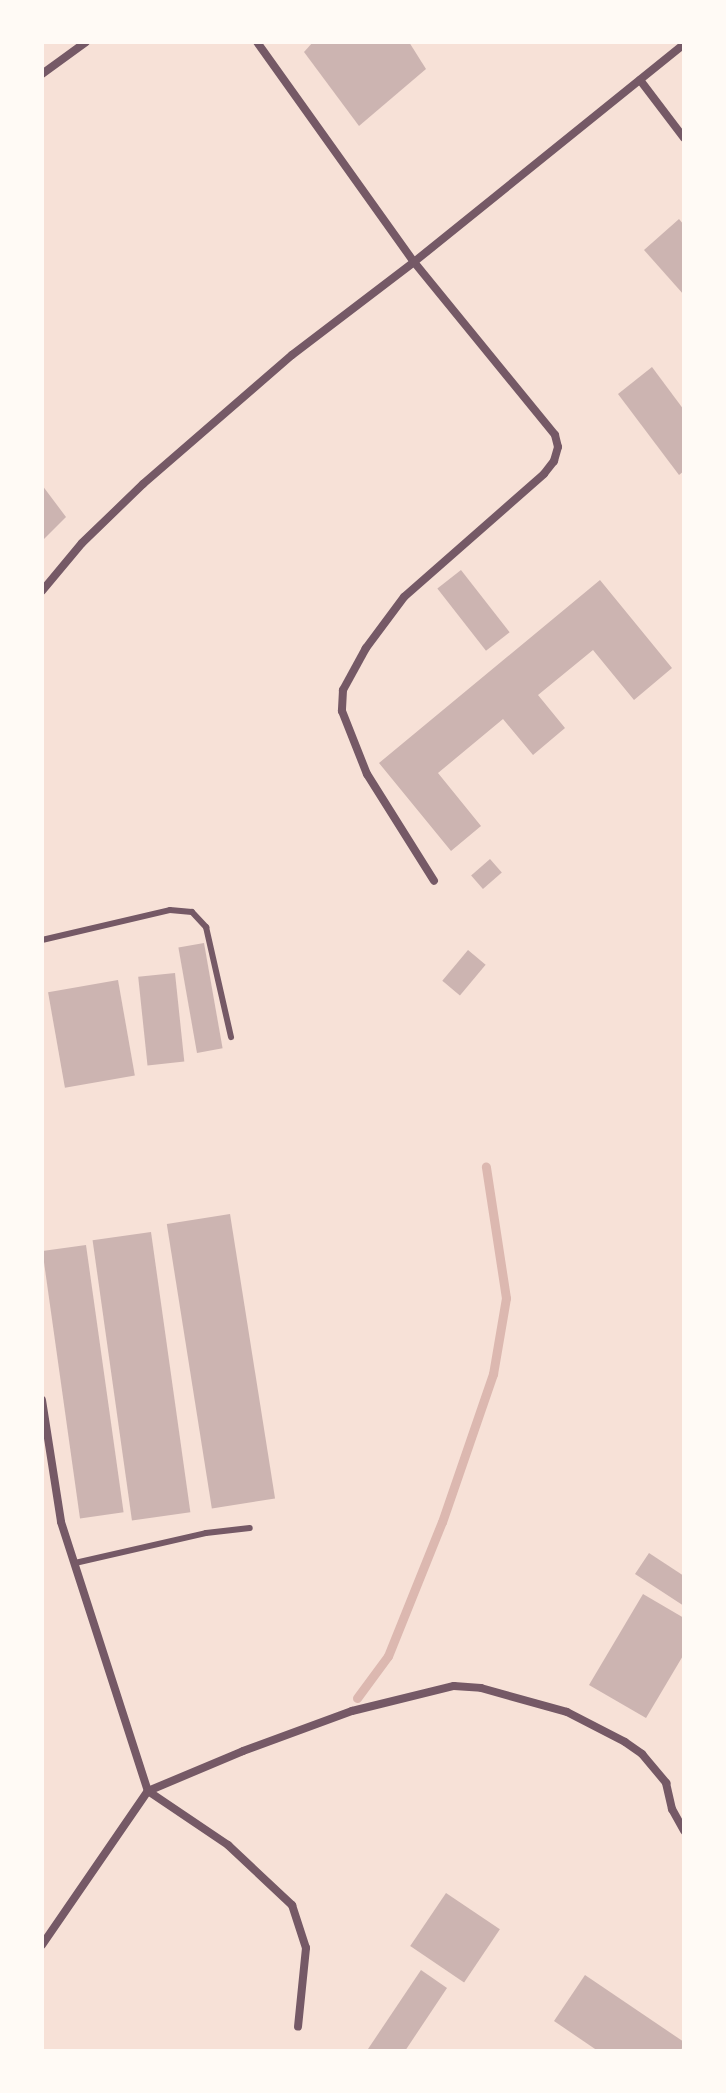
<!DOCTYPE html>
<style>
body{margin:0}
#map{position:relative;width:726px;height:2093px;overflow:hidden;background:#f7e1d7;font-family:"Public Sans",sans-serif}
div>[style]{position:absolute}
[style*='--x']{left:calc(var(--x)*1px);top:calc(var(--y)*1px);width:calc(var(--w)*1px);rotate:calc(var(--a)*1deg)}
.stream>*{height:9px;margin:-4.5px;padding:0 4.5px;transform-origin:4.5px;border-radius:4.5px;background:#dcb8b0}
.building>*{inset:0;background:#ccb4b1;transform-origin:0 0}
.service>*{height:6px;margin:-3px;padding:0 3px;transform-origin:3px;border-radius:3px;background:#755966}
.minor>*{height:8px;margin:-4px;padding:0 4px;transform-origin:4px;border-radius:4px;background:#755966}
span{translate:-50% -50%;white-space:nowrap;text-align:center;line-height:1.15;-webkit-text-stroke:6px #fffaf5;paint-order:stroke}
.frame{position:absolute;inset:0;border:44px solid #fffaf5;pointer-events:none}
</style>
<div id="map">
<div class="stream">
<div style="--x:357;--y:1698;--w:52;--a:-53.6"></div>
<div style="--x:388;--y:1656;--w:144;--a:-68.1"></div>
<div style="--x:442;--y:1522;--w:157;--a:-71"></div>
<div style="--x:493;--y:1374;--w:77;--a:-80.3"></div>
<div style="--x:506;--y:1298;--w:133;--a:-98.7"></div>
</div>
<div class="building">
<div style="clip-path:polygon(313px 42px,409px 42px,426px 69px,359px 126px,304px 52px)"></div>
<div style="clip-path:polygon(679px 219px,684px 225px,684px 295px,644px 250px)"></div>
<div style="clip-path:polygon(652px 367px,684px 410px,684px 471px,679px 475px,618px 394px)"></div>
<div style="clip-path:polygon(42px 485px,66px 517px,42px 541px)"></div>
<div style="left:461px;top:570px;width:79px;height:30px;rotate:52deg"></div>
<div style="clip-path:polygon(600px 580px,672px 668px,634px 700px,593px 650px,538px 695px,565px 728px,533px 755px,503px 719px,438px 773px,481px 826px,451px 851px,379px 763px)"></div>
<div style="left:490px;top:859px;width:18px;height:25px;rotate:49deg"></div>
<div style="left:204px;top:943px;width:107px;height:26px;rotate:80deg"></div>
<div style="left:468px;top:950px;width:23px;height:40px;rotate:40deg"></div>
<div style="left:175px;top:973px;width:89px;height:37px;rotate:84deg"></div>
<div style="left:118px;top:980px;width:97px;height:71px;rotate:80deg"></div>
<div style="left:230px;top:1214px;width:288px;height:64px;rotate:81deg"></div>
<div style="left:151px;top:1232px;width:283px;height:59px;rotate:82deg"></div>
<div style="left:86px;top:1245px;width:270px;height:44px;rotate:82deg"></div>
<div style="clip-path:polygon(649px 1553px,684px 1576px,684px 1606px,635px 1574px)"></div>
<div style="clip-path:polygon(643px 1594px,684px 1618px,684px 1654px,646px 1718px,589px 1685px)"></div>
<div style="left:446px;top:1893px;width:65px;height:64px;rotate:34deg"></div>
<div style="clip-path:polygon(421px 1970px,447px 1988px,405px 2051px,371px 2051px,368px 2049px)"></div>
<div style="clip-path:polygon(585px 1975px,684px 2042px,681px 2051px,598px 2051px,554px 2021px)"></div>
</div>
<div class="service">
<div style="--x:42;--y:940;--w:131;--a:-13.2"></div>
<div style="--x:170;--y:910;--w:22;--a:5"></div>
<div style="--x:192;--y:912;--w:21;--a:47"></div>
<div style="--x:206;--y:927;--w:113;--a:77.2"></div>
<div style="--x:75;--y:1563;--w:134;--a:-12.9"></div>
<div style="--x:206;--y:1533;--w:44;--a:-6.5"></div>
</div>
<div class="minor">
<div style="--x:257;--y:42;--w:270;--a:54.5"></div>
<div style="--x:414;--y:262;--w:223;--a:50.8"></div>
<div style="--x:555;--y:435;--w:12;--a:76"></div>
<div style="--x:558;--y:447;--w:15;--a:106"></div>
<div style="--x:554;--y:461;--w:16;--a:128"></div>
<div style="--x:544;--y:474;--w:186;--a:138.7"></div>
<div style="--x:404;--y:597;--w:64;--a:126.7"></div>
<div style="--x:366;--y:648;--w:48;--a:118.7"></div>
<div style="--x:343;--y:690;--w:21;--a:93"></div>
<div style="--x:342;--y:711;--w:68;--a:68.4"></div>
<div style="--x:367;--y:774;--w:126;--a:57.9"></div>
<div style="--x:42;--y:74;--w:54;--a:-36"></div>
<div style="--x:640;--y:80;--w:73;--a:52.8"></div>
<div style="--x:42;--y:591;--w:62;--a:-50.2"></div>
<div style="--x:82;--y:543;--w:85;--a:-44"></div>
<div style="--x:143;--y:484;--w:197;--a:-40.9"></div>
<div style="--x:292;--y:355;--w:153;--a:-37.3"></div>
<div style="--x:414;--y:262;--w:347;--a:-38.9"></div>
<div style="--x:42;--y:1400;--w:123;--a:81.1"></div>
<div style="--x:61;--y:1522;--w:283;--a:72.1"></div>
<div style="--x:148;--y:1791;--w:97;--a:34"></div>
<div style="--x:228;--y:1845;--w:88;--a:43.2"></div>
<div style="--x:292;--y:1905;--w:45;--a:72"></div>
<div style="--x:306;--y:1948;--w:79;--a:95.8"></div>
<div style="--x:42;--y:1945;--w:187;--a:-55.5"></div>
<div style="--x:148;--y:1791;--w:103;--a:-22.8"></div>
<div style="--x:243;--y:1751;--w:116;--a:-20.2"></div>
<div style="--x:352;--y:1711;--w:105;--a:-13.8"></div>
<div style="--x:454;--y:1686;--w:27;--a:4"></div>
<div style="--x:481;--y:1688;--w:89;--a:15.6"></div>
<div style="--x:567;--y:1712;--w:65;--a:27.3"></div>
<div style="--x:625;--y:1742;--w:21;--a:35"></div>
<div style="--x:642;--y:1754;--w:38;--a:50"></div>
<div style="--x:666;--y:1783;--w:27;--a:77"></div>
<div style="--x:672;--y:1809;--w:25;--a:61"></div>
</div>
<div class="frame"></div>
</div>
